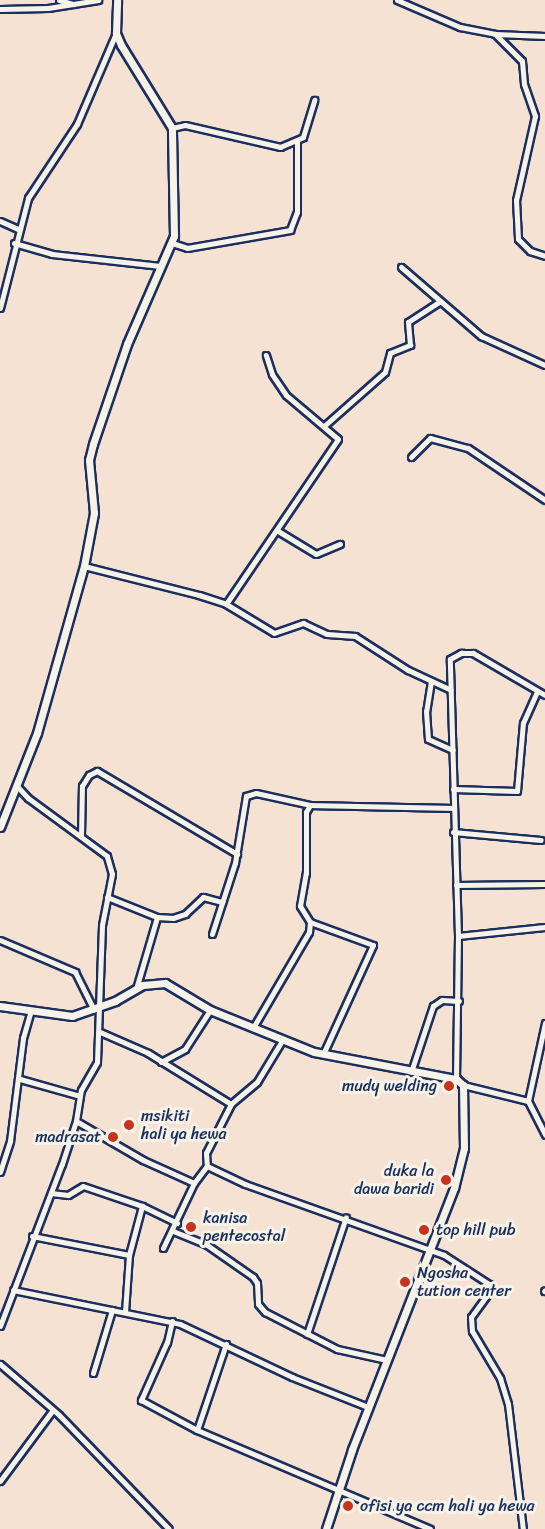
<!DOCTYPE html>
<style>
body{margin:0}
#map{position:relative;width:545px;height:1529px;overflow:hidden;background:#f5e2d3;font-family:Sriracha,sans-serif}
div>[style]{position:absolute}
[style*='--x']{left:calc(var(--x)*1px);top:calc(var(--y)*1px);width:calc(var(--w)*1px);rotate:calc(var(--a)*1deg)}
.roads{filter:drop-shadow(2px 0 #1b2f5e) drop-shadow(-2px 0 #1b2f5e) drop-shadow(0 2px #1b2f5e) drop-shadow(0 -2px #1b2f5e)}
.minor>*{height:5px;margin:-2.5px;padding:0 2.5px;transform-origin:2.5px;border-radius:2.5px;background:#f7f3e8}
.tertiary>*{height:7px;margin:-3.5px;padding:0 3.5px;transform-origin:3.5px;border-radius:3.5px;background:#f7f3e8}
.dots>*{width:16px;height:16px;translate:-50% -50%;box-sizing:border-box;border:3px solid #f7f3e8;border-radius:50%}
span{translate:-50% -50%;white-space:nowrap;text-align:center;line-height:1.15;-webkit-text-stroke:6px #f7f3e8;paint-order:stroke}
.poi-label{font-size:16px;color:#1b2f5e}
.right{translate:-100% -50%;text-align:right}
.left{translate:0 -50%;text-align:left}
</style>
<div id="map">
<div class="roads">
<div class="minor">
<div style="--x:59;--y:0;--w:15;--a:16"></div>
<div style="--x:397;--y:0;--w:69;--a:23.2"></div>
<div style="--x:460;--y:27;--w:36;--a:11"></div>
<div style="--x:495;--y:34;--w:50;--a:2.3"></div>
<div style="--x:0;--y:9;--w:48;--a:-1.2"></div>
<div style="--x:48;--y:8;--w:51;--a:-9.1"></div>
<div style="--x:495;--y:34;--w:38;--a:45"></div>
<div style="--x:522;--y:61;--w:23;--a:85"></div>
<div style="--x:524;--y:84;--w:34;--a:71"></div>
<div style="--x:535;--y:116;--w:86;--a:102.7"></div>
<div style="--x:516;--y:200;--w:39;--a:87"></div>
<div style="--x:518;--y:239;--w:17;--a:45"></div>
<div style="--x:530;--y:251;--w:16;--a:18"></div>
<div style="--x:172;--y:128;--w:13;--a:-13"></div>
<div style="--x:185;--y:125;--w:98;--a:13"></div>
<div style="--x:280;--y:147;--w:25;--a:-23"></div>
<div style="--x:303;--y:137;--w:39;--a:-73"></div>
<div style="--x:0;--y:221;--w:20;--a:24"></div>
<div style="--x:14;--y:243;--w:40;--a:16"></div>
<div style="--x:52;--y:254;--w:109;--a:6.3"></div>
<div style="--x:172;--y:243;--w:16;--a:18"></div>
<div style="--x:187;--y:248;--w:105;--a:-9.9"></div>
<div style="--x:290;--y:230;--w:19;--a:-69"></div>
<div style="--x:297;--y:212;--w:71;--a:-90"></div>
<div style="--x:401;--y:267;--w:106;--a:40.8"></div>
<div style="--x:481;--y:336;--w:70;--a:24.4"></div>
<div style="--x:0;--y:308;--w:114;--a:-75.7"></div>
<div style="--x:28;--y:198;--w:89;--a:-56.5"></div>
<div style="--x:77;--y:124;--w:99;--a:-66.8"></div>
<div style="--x:324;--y:426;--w:81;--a:-41.5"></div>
<div style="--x:385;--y:372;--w:20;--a:-75"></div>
<div style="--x:390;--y:353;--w:22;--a:-22"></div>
<div style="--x:410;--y:345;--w:23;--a:-95"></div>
<div style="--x:408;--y:322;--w:38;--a:-33"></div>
<div style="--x:411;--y:457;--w:27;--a:-45"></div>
<div style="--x:430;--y:438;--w:39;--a:15"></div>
<div style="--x:468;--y:448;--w:93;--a:34"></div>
<div style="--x:278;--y:531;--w:44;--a:31.2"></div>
<div style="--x:316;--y:554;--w:26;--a:-23"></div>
<div style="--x:84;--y:566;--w:119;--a:14.2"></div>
<div style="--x:199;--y:595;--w:28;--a:18"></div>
<div style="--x:226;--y:604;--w:56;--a:31.1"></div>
<div style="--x:274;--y:633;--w:31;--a:-19"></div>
<div style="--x:303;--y:623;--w:26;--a:25"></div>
<div style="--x:327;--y:634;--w:28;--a:4"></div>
<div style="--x:355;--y:636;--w:63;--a:32.7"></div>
<div style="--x:408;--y:670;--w:47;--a:24.9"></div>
<div style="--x:226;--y:604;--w:199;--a:-55.8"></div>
<div style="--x:338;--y:439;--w:68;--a:-139.8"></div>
<div style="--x:286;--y:395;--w:25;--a:-124"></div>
<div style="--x:272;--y:374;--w:20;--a:-108"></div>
<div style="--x:431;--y:681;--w:30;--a:99"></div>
<div style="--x:426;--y:711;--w:28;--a:86"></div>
<div style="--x:428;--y:739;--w:27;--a:24"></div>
<div style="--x:453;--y:789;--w:64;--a:1.8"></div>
<div style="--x:517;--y:791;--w:68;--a:-85"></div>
<div style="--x:523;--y:723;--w:34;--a:-66"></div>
<div style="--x:453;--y:832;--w:88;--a:5.2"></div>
<div style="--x:81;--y:836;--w:50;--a:-88.9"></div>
<div style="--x:82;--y:786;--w:13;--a:-58"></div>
<div style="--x:89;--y:775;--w:9;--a:-27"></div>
<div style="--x:97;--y:771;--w:163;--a:30.7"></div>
<div style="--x:456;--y:885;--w:89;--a:-0.6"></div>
<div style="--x:107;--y:897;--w:54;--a:21.8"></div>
<div style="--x:157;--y:917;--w:16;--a:4"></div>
<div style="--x:173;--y:918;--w:13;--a:-18"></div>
<div style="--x:185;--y:914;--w:25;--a:-43"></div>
<div style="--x:203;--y:897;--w:20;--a:15"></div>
<div style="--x:310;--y:922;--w:67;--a:20.1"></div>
<div style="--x:373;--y:945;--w:120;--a:114.6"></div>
<div style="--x:212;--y:934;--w:75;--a:-72.1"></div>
<div style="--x:235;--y:863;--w:68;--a:-80.7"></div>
<div style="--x:246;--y:796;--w:10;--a:-17"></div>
<div style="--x:256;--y:793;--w:55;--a:12.5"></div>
<div style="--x:458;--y:936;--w:87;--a:-5.9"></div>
<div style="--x:0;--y:940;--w:82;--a:23.1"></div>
<div style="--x:75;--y:972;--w:42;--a:63.4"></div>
<div style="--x:136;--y:989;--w:75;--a:-73.7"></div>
<div style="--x:254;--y:1026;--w:109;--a:-59.7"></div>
<div style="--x:309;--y:932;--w:10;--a:-84"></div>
<div style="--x:310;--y:922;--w:19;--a:-122"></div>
<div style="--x:300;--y:906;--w:34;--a:-80"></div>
<div style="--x:306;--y:873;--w:61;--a:-90"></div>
<div style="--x:306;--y:812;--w:8;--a:-60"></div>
<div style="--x:310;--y:805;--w:142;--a:1.2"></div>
<div style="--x:100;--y:1032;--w:52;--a:23.6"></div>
<div style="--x:148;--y:1053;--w:97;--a:31.6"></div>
<div style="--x:283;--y:1039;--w:50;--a:121.2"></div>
<div style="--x:257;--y:1082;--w:34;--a:140"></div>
<div style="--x:231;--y:1104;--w:55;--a:117"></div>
<div style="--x:206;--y:1153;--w:13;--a:86"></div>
<div style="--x:207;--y:1166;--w:42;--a:25.3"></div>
<div style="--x:245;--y:1184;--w:211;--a:19.6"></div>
<div style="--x:444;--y:1255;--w:54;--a:32.8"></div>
<div style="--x:489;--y:1284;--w:7;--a:82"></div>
<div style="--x:490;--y:1291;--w:32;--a:126"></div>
<div style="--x:471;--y:1317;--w:14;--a:86"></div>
<div style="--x:472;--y:1331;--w:55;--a:59.2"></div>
<div style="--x:500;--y:1378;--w:27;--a:73"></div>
<div style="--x:508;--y:1404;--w:126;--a:83.2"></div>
<div style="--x:161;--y:1062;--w:27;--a:-28"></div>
<div style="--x:185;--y:1049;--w:46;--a:-57.3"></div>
<div style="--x:411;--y:1072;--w:70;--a:-71.6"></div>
<div style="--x:433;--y:1006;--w:11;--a:-34"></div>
<div style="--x:442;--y:1000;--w:17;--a:3"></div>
<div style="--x:20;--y:1079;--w:62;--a:15.8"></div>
<div style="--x:456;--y:1079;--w:143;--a:-89.2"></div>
<div style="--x:458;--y:936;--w:277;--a:-91.7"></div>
<div style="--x:450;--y:659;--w:13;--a:-29"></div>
<div style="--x:461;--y:653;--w:12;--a:0"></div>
<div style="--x:473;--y:653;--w:83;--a:30.3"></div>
<div style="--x:463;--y:1085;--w:67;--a:13.8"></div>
<div style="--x:528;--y:1101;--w:38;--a:63"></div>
<div style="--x:528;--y:1101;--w:80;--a:-77.7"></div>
<div style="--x:76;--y:1121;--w:78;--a:30.2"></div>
<div style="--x:143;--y:1160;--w:56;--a:24.3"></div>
<div style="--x:0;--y:1172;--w:33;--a:-72"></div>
<div style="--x:10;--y:1141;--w:104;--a:-82.8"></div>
<div style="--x:23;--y:1038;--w:29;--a:-74"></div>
<div style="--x:51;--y:1193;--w:17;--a:7"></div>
<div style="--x:68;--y:1195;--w:17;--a:-31"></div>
<div style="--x:83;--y:1186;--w:62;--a:18.7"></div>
<div style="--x:142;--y:1206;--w:39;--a:26"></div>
<div style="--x:173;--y:1231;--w:37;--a:22"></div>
<div style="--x:207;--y:1245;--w:56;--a:34.8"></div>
<div style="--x:253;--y:1277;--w:7;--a:56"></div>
<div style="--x:257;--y:1283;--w:21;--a:87"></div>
<div style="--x:258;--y:1304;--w:11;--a:49"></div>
<div style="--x:265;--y:1312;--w:81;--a:27.2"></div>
<div style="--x:337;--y:1349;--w:51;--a:12.4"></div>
<div style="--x:32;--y:1236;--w:99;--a:11.1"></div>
<div style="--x:163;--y:1248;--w:72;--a:-64.5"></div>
<div style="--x:194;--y:1183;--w:21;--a:-53"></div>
<div style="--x:13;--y:1290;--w:170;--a:11.5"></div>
<div style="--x:180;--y:1324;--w:124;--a:25.3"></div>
<div style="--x:292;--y:1377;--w:82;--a:21.5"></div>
<div style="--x:544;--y:1291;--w:1;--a:-45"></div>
<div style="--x:125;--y:1312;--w:57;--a:-86"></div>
<div style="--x:129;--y:1255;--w:51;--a:-75.1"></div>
<div style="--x:172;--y:1321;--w:22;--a:103"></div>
<div style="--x:167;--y:1342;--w:64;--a:114.1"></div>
<div style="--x:141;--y:1400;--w:64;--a:28.2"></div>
<div style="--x:197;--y:1430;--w:253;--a:23"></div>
<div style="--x:0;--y:1326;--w:173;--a:-69.1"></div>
<div style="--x:62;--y:1164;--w:45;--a:-72"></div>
<div style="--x:76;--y:1121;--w:31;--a:-81"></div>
<div style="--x:81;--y:1090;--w:32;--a:-60"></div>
<div style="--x:97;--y:1062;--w:137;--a:-87.9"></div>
<div style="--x:102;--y:925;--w:52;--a:-78.9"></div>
<div style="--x:112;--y:874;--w:19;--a:-106"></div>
<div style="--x:107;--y:856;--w:98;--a:-143.7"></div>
<div style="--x:28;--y:798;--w:16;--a:-133"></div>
<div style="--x:307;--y:1334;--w:123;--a:-71.6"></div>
<div style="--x:0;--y:1364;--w:78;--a:40.8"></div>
<div style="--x:59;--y:1415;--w:158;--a:46"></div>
<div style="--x:93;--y:1373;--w:66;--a:-73.2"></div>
<div style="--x:197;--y:1430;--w:91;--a:-71.4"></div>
<div style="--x:0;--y:1481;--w:87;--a:-53.4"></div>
</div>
<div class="tertiary">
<div style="--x:0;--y:827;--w:101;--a:-68.5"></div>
<div style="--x:37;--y:733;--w:173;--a:-74.3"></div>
<div style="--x:84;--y:566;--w:54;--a:-79.3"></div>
<div style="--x:94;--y:513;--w:53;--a:-95.4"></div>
<div style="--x:89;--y:460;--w:16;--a:-76"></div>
<div style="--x:93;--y:444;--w:106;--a:-71.2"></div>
<div style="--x:127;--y:344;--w:118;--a:-66.5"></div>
<div style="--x:174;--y:236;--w:108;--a:-91.1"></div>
<div style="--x:172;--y:128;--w:97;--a:-121.6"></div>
<div style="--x:121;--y:45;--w:13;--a:-113"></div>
<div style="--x:116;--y:33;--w:33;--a:-88"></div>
<div style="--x:0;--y:1006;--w:73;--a:7.9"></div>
<div style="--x:72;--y:1016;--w:46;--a:-19.2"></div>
<div style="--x:115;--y:1001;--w:32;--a:-30"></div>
<div style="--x:143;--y:985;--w:22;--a:-5"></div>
<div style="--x:165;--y:983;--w:52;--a:31"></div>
<div style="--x:210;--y:1010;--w:112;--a:22"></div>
<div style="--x:314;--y:1052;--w:145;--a:10.8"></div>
<div style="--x:456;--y:1079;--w:9;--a:41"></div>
<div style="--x:463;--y:1085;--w:63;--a:89.1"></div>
<div style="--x:464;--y:1148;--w:41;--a:104"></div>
<div style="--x:454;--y:1188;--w:281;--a:111.3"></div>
<div style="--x:352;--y:1450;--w:83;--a:108.2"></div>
</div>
</div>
<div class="dots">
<div style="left:449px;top:1086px;background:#c8321e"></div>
<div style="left:129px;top:1125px;background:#c8321e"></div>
<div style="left:113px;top:1137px;background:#c8321e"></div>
<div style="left:446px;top:1180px;background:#c8321e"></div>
<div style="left:191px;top:1227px;background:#c8321e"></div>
<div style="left:424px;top:1230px;background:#c8321e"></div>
<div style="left:405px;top:1282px;background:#c8321e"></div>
<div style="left:348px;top:1506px;background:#c8321e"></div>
</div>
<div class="poi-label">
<span class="right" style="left:437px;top:1086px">mudy welding</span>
<span class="left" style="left:141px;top:1125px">msikiti<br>hali ya hewa</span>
<span class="right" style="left:101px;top:1137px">madrasat</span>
<span class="right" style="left:434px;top:1180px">duka la<br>dawa baridi</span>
<span class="left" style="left:203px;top:1227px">kanisa<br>pentecostal</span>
<span class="left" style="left:436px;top:1230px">top hill pub</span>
<span class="left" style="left:417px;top:1282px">Ngosha<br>tution center</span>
<span class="left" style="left:360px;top:1506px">ofisi ya ccm hali ya hewa</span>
</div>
</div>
